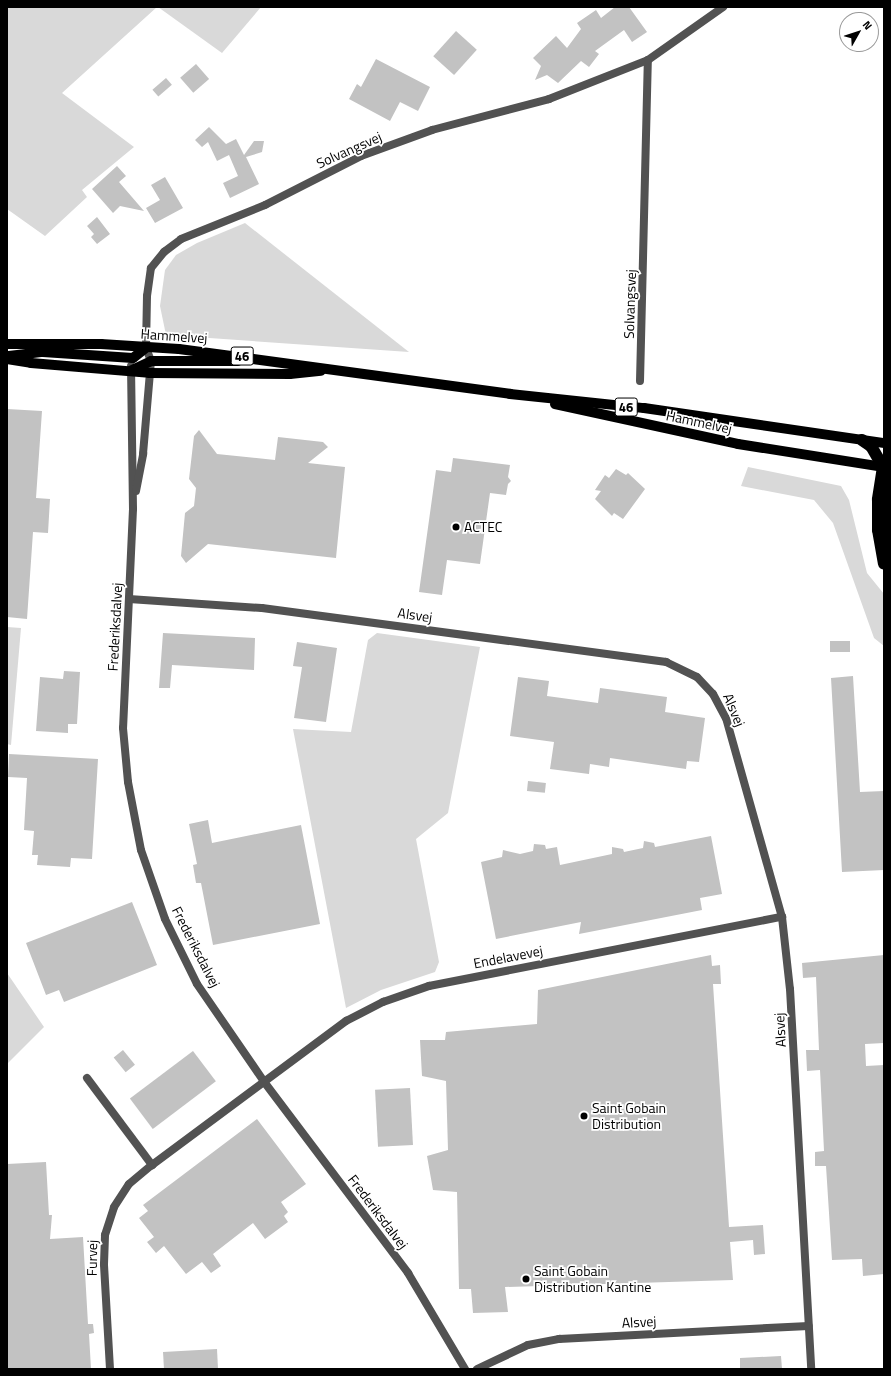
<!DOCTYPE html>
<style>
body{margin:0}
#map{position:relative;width:891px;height:1376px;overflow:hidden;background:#fff;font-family:"Titillium Web",sans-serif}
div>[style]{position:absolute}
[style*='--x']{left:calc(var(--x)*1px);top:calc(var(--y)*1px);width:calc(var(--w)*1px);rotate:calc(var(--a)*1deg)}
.green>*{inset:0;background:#d9d9d9}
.building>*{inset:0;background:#c2c2c2;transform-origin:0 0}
.street>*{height:8px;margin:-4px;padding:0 4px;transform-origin:4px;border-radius:4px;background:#525252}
.primary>*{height:10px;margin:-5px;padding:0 5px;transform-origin:5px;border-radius:5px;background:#000}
.highway>*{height:12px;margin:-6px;padding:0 6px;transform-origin:6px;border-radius:6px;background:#000}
.dots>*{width:11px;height:11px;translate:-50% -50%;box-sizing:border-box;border:2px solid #fff;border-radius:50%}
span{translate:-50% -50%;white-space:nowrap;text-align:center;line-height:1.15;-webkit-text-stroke:3.5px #fff;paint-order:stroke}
.shield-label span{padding:1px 3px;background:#fff;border:1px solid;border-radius:3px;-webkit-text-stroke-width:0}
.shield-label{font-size:13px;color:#000;font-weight:700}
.street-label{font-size:14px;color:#000}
.poi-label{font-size:14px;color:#000}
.left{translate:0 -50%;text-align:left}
.frame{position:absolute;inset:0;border:8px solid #000;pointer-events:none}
.north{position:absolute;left:839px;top:12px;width:40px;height:40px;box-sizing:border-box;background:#fff;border:1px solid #999;border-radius:50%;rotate:51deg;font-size:11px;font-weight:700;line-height:16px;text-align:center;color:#000}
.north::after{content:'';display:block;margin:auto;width:14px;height:18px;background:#000;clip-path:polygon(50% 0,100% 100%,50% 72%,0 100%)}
</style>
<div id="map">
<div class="green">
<div style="clip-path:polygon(7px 7px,157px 7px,62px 93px,134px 147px,82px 190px,87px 197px,45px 236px,7px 209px)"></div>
<div style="clip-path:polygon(158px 7px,261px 7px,222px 53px)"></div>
<div style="clip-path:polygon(245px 223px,409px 352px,166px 335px,160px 306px,165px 270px,176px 255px,197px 243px)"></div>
<div style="clip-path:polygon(748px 467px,841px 486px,849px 500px,867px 573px,884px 594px,884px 646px,874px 638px,833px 523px,814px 500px,741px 486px)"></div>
<div style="clip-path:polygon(7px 627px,21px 628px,11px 745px,7px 744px)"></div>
<div style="clip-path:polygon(377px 633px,480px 647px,448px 813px,416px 839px,439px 962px,435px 972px,381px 990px,346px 1008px,293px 729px,351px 732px,368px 640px)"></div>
<div style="clip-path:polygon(7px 973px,44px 1027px,7px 1064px)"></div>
</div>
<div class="building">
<div style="clip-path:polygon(615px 7px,629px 7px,647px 32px,632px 42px,624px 30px,595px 51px,599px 54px,589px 67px,581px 61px,558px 83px,547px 75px,535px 80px,541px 66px,533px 58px,556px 36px,567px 48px,581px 29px,577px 23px,596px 10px,601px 18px)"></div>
<div style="left:456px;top:31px;width:28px;height:34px;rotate:42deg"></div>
<div style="clip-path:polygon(376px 59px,430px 87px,418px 111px,400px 102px,390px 121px,349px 99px,357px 84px,361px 87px)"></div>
<div style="left:196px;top:64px;width:20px;height:21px;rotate:49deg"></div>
<div style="left:166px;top:78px;width:9px;height:18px;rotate:49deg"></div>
<div style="clip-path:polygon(209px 127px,226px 144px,236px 139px,244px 155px,254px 141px,264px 141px,262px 152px,246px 157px,259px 184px,230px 198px,223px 183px,238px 176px,229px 155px,217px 161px,208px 142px,202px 147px,195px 140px)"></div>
<div style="clip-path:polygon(117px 166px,126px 176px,119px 182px,144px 211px,120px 206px,113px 213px,92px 189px)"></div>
<div style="clip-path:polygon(165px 177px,183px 208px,155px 223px,146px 208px,160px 200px,151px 185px)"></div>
<div style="clip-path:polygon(97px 217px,110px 234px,97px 244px,91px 237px,94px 234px,87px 226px)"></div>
<div style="clip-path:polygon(7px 409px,42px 411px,36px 498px,50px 499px,48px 533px,33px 532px,27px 619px,7px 617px)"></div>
<div style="clip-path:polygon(199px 430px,217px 454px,275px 460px,278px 437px,323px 442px,328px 447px,308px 463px,345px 467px,336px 558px,208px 544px,186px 563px,181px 556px,185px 513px,194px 506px,196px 488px,189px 479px,194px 436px)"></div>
<div style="clip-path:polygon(453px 458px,510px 465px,508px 477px,511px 481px,508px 484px,506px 495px,490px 493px,480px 564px,447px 560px,442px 595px,419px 592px,436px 470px,451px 472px)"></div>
<div style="clip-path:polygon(616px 469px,626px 475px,628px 473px,645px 489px,623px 519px,614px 513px,612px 516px,595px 499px,601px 491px,595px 490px,605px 475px,609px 478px)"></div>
<div style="clip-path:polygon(163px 633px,255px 638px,254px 670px,172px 665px,170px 688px,159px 688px)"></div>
<div style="left:850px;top:641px;width:11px;height:20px;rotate:90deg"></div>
<div style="clip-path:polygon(297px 642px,337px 648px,326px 722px,294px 718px,302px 667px,293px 666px)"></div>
<div style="clip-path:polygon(64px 671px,80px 672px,77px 724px,68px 724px,68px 733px,36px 731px,40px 677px,63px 679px)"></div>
<div style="clip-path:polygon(853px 676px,860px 792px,884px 791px,884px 870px,842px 872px,831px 678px)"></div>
<div style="clip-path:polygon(518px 677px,549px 681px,547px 696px,598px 703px,600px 688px,667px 697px,665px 712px,705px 718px,699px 762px,687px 761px,686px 769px,610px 758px,609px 767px,590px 764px,589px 774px,550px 769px,554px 742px,510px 736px)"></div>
<div style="clip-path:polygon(9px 754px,98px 759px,92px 859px,71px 858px,70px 867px,37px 865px,38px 855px,32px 855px,34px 831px,24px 830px,27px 778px,8px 777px)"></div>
<div style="left:528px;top:781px;width:18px;height:10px;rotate:6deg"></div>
<div style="clip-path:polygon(208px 820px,212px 843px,301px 825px,320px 924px,213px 945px,201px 883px,196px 883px,193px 865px,197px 864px,189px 824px)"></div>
<div style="clip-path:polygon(711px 836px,722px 894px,700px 898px,702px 910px,579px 934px,581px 922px,496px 939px,481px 862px,502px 857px,503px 850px,520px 854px,533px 851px,534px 844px,545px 845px,546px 849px,557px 847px,560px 865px,612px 854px,612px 847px,623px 849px,624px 852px,643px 848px,644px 841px,654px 843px,655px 847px)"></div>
<div style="clip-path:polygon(132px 902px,157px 965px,64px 1002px,59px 990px,46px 995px,26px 943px)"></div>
<div style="clip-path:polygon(711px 955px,712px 966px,720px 965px,721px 984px,713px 984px,729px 1227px,763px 1225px,765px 1254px,754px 1255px,753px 1240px,730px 1242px,733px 1280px,505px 1287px,508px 1312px,473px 1313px,471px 1289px,459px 1289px,457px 1192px,433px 1190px,427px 1156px,448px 1150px,446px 1081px,422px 1076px,420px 1040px,445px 1040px,446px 1032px,537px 1024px,538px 990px)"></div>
<div style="clip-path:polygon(884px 955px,884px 1043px,865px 1044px,866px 1066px,884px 1065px,884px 1274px,863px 1276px,862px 1259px,832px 1260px,826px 1166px,815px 1166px,815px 1152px,824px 1151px,820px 1070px,807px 1071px,806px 1050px,819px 1050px,816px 977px,803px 978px,802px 963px)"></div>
<div style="left:123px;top:1050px;width:19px;height:12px;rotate:51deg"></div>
<div style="left:193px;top:1051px;width:38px;height:79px;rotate:53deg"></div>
<div style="left:410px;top:1088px;width:57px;height:35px;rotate:87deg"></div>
<div style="clip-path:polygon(257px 1119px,306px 1184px,281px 1202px,288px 1212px,284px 1216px,288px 1222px,265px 1239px,253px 1223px,213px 1254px,221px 1266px,211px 1273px,202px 1262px,186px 1274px,164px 1246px,156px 1253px,147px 1242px,154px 1237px,139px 1218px,148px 1211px,143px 1205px)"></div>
<div style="clip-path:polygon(46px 1162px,49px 1215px,52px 1215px,50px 1239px,83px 1237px,88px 1324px,93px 1324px,94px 1333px,89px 1334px,91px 1369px,7px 1369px,7px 1164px)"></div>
<div style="clip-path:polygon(217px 1349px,218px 1369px,164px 1369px,163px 1352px)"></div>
<div style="clip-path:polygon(781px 1356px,782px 1369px,740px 1369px,740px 1358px)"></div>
</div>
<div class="street">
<div style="--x:131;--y:366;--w:143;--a:89.2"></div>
<div style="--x:133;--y:509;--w:219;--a:92.6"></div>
<div style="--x:123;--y:728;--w:54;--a:84.7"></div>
<div style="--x:128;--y:782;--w:69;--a:79.2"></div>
<div style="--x:141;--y:850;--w:73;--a:70.8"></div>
<div style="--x:165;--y:919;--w:72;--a:63.8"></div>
<div style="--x:197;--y:984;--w:120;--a:55.5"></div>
<div style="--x:265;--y:1083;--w:238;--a:53"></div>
<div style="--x:408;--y:1273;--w:112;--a:59.3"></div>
<div style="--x:640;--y:381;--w:321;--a:-88.6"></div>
<div style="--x:136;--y:491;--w:38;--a:-79"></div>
<div style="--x:143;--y:454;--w:93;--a:-85.1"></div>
<div style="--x:151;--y:361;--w:14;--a:-111"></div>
<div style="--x:146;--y:348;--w:52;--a:-88.9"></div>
<div style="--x:147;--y:296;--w:28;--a:-82"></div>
<div style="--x:151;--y:268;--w:21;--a:-51"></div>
<div style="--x:164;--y:252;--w:21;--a:-37"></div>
<div style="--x:181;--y:239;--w:91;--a:-22"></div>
<div style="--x:265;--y:205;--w:108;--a:-27"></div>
<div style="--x:361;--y:156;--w:76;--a:-20.1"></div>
<div style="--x:432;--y:130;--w:121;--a:-14.8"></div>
<div style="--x:549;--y:99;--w:106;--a:-21.5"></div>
<div style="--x:648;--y:60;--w:92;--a:-35.2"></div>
<div style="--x:129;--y:599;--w:133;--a:3.9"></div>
<div style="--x:262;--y:608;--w:408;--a:7.6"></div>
<div style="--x:666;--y:662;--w:34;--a:26"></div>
<div style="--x:697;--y:677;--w:23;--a:47"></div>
<div style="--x:713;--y:694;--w:27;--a:62"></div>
<div style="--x:726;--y:718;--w:207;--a:74.3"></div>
<div style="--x:782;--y:917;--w:72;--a:83.7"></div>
<div style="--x:790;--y:989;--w:381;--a:86.8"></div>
<div style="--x:87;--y:1078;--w:109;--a:53.2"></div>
<div style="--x:152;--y:1165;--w:242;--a:-36.6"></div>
<div style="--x:346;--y:1021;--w:42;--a:-27.2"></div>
<div style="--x:383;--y:1002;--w:49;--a:-19.2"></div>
<div style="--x:429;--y:986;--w:360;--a:-11.1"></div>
<div style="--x:110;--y:1369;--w:105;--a:-93.3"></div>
<div style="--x:104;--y:1264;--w:29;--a:-88"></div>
<div style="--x:105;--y:1235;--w:29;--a:-72"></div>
<div style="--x:114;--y:1207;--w:27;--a:-57"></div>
<div style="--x:129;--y:1184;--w:30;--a:-40"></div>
<div style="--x:477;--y:1369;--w:56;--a:-25.2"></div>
<div style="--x:528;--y:1345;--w:32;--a:-11"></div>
<div style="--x:559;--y:1339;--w:250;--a:-3"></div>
</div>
<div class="primary">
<div style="--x:7;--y:344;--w:94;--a:0"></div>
<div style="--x:101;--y:344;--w:78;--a:3.7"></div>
<div style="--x:179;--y:349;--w:334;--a:7.7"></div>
<div style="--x:510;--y:394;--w:135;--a:6"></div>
<div style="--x:644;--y:408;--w:243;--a:8.3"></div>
<div style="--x:9;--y:356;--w:34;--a:-7"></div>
<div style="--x:43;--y:352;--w:90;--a:3.8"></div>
<div style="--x:133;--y:358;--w:16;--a:-38"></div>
<div style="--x:7;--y:359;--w:24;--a:9"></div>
<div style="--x:31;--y:363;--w:118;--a:4.8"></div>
<div style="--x:149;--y:373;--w:141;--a:0.4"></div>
<div style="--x:290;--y:374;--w:31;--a:-6"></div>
<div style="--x:130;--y:371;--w:23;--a:-25"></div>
<div style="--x:151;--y:361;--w:87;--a:0"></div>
<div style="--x:555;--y:404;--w:187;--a:12.3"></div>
<div style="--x:738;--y:444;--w:148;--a:9"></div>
</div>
<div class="highway">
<div style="--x:862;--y:440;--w:11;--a:34"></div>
<div style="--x:871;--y:446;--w:24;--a:60"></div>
<div style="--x:883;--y:467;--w:33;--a:99"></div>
<div style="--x:878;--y:500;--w:30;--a:90"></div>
<div style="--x:878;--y:530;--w:34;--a:80"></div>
</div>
<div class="dots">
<div style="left:456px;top:527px;background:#000"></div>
<div style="left:584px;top:1116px;background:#000"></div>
<div style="left:526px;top:1279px;background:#000"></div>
</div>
<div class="shield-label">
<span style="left:242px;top:356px">46</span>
<span style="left:626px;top:407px">46</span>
</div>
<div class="street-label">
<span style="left:349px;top:150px;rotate:-24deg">Solvangsvej</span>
<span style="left:630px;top:304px;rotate:-88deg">Solvangsvej</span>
<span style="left:174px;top:336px;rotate:4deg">Hammelvej</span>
<span style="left:699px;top:422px;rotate:12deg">Hammelvej</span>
<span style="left:415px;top:615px;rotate:8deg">Alsvej</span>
<span style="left:115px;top:627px;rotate:-87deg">Frederiksdalvej</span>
<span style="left:734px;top:710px;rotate:67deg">Alsvej</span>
<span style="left:196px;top:947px;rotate:63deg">Frederiksdalvej</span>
<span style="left:508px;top:957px;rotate:-11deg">Endelavevej</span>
<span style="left:780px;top:1030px;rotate:-93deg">Alsvej</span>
<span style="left:378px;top:1212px;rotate:53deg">Frederiksdalvej</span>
<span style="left:92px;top:1258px;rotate:-89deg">Furvej</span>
<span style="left:639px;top:1322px;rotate:-3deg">Alsvej</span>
</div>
<div class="poi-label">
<span class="left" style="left:464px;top:527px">ACTEC</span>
<span class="left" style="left:592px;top:1116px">Saint Gobain<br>Distribution</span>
<span class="left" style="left:534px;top:1279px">Saint Gobain<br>Distribution Kantine</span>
</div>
<div class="frame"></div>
<div class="north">N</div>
</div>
